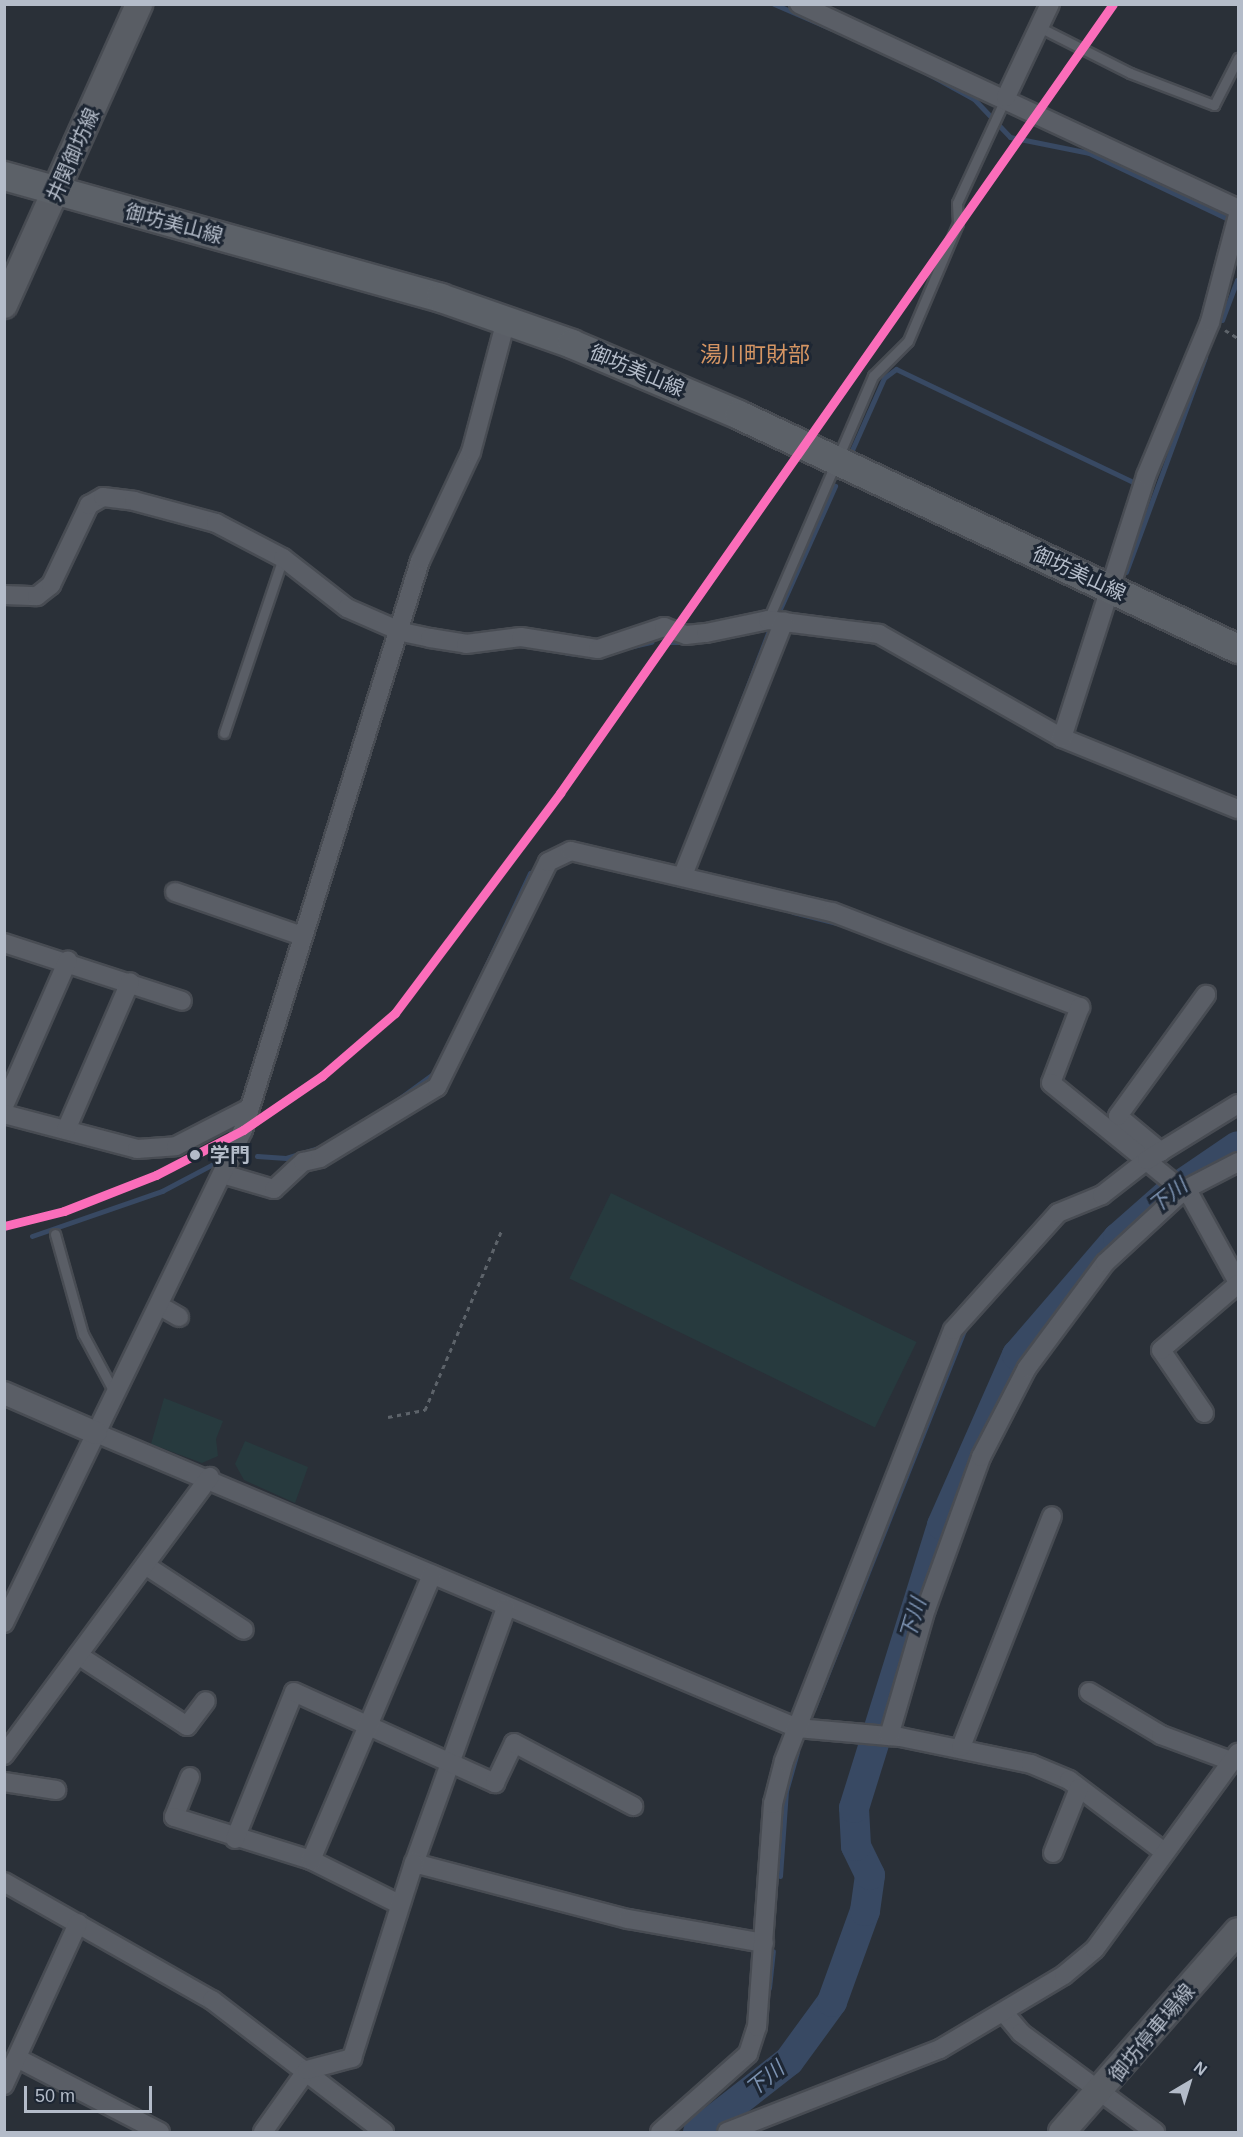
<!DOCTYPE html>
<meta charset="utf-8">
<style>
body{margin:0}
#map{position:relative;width:1243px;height:2137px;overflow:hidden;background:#2a3038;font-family:Helvetica,"Noto Sans JP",sans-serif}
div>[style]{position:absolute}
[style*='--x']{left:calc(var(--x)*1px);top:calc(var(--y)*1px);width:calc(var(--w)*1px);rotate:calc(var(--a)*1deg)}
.green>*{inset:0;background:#273a3e;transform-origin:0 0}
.stream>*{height:5px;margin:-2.5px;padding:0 2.5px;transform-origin:2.5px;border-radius:2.5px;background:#384963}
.river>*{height:30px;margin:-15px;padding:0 15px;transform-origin:15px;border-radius:15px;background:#384963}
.path>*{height:3px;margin-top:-1.5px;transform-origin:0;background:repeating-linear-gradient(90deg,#5d636a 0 4.5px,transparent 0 9px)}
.roads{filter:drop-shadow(2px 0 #484c53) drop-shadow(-2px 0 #484c53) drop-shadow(0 2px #484c53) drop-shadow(0 -2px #484c53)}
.service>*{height:9px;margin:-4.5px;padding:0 4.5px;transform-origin:4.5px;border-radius:4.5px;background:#5a5e66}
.minor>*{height:18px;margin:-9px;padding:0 9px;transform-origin:9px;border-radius:9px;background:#5a5e66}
.tertiary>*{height:22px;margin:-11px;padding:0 11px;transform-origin:11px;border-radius:11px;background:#5a5e66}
.secondary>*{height:26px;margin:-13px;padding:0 13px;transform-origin:13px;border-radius:13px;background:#595d64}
.primary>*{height:28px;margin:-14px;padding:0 14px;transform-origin:14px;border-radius:14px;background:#5c6168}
.rail-1>*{height:9px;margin:-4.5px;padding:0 4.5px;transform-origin:4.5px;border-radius:4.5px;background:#fb6dba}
.dots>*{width:16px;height:16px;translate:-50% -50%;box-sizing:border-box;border:3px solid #1d2633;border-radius:50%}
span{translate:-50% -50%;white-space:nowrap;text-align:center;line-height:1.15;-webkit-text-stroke:6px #1d2633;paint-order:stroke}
.street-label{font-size:20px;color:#b4bcc9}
.stop-label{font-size:20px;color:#b4bcc9;font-weight:700}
.left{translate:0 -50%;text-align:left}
.water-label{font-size:21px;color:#7c92b1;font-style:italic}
.quarter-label{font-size:22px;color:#d59563}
.frame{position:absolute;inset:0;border:6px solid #b4bcc9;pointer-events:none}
.north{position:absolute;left:1159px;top:2053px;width:60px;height:60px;-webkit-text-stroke:4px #1d2633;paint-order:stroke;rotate:38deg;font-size:16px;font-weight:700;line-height:24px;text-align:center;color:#b4bcc9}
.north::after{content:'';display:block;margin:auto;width:21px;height:27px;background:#b4bcc9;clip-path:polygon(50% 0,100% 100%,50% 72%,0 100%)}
.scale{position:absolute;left:24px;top:2086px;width:128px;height:27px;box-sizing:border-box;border:3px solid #b4bcc9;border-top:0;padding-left:8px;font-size:18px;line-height:21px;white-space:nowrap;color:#b4bcc9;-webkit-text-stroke:4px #1d2633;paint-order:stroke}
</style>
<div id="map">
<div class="green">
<div style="left:611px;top:1193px;width:340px;height:95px;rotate:26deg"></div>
<div style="clip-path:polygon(164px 1398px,223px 1421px,216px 1439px,218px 1456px,202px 1463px,151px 1444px)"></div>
<div style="clip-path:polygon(245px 1441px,308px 1467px,295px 1503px,244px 1480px,235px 1464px)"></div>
</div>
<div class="stream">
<div style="--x:774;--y:4;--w:63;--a:23.3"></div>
<div style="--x:925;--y:72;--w:56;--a:28.9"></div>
<div style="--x:974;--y:99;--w:52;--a:46.5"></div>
<div style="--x:1010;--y:137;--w:81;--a:11.4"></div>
<div style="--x:1089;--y:153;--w:158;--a:25.4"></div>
<div style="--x:1222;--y:320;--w:43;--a:-69.4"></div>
<div style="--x:852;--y:450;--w:79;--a:-66"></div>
<div style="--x:884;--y:378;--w:15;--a:-37"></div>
<div style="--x:896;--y:369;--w:265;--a:25.5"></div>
<div style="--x:1126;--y:572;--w:229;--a:-69.8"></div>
<div style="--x:780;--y:609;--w:135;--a:-65.9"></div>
<div style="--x:667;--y:642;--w:16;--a:0"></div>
<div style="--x:629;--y:647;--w:23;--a:-13"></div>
<div style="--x:567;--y:653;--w:27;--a:4"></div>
<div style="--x:739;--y:709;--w:87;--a:-69.1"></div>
<div style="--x:793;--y:912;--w:49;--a:14.3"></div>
<div style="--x:460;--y:1021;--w:164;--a:-64.7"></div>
<div style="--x:389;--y:1106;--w:59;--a:-36.1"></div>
<div style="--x:257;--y:1156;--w:29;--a:4"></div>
<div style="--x:286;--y:1158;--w:41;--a:-17.1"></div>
<div style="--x:32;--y:1236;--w:138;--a:-19.1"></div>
<div style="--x:162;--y:1191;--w:64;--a:-27.8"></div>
<div style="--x:813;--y:1710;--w:408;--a:-68.3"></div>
<div style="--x:780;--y:1876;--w:85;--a:-86"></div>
<div style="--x:786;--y:1791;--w:41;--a:-74.2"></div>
<div style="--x:769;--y:1988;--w:37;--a:-84"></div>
</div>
<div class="river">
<div style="--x:698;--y:2132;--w:115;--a:-38"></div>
<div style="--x:789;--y:2061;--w:73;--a:-53.9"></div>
<div style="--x:832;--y:2002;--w:97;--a:-70.1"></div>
<div style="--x:865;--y:1911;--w:36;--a:-82"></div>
<div style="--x:870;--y:1875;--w:32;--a:-116"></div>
<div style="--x:856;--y:1846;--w:38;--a:-93"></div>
<div style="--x:854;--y:1808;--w:296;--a:-72.7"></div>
<div style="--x:942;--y:1525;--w:186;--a:-66.2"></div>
<div style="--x:1017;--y:1355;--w:155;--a:-49.2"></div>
<div style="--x:1118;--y:1238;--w:68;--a:-41.4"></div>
<div style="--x:1169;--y:1193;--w:83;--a:-34.3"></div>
</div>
<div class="path">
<div style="--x:1225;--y:330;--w:15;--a:32"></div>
<div style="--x:388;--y:1417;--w:38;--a:-11"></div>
<div style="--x:425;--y:1410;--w:194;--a:-66.9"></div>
</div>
<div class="roads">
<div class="service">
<div style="--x:1039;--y:27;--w:102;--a:26.8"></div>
<div style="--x:1130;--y:73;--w:90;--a:20.9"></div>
<div style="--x:1214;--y:105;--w:53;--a:-62.9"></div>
<div style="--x:768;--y:620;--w:266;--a:-66.7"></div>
<div style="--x:873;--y:376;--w:49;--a:-45"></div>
<div style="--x:908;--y:341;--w:128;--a:-67"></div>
<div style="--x:958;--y:223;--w:20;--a:-93"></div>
<div style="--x:957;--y:203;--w:115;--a:-65.2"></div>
<div style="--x:224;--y:733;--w:185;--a:-71.4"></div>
<div style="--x:55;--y:1234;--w:104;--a:74.4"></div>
<div style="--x:83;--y:1334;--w:68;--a:61.9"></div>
</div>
<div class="minor">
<div style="--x:799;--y:4;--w:485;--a:25"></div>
<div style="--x:1006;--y:97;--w:103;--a:-64.7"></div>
<div style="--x:4;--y:595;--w:33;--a:2"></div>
<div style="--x:37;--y:596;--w:18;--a:-38"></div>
<div style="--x:51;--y:585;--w:89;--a:-64.6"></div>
<div style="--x:89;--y:505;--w:16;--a:-30"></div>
<div style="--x:103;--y:497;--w:31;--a:7"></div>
<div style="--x:134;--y:501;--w:85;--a:15"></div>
<div style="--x:216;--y:523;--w:76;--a:27.6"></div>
<div style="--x:283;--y:558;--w:81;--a:38"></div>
<div style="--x:347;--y:608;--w:60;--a:23.6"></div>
<div style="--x:402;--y:632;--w:29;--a:12"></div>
<div style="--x:430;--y:638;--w:36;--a:9"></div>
<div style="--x:466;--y:644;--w:55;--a:-7.3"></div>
<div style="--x:521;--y:637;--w:78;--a:8.9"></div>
<div style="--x:598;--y:649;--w:70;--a:-18.4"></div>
<div style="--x:664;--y:627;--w:23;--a:20"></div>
<div style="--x:686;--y:635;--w:20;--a:-6"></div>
<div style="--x:706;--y:633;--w:63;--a:-11.8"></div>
<div style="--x:768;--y:620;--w:112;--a:7.2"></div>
<div style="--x:879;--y:634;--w:210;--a:29.6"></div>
<div style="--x:1062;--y:738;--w:190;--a:22"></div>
<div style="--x:1062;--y:738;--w:275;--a:-72.2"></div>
<div style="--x:1146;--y:476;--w:167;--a:-67.4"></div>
<div style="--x:1210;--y:322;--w:111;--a:-75.3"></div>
<div style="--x:683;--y:875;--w:273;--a:-68.3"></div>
<div style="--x:175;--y:892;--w:134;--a:19.1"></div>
<div style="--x:4;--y:943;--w:187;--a:18"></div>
<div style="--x:4;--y:1106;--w:159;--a:-66.3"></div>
<div style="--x:4;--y:1114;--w:138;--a:14.7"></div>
<div style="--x:137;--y:1149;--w:39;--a:-4"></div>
<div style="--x:176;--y:1146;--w:83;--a:-27.2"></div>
<div style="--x:66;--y:1130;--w:161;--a:-66.6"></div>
<div style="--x:1161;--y:1152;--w:56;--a:-140.1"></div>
<div style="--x:1118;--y:1116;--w:150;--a:-54"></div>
<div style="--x:226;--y:1175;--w:50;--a:16.3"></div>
<div style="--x:274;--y:1189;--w:40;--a:-43"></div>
<div style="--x:303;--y:1162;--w:17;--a:-13"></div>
<div style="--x:320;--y:1158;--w:137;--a:-31.3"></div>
<div style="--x:437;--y:1087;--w:251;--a:-63.7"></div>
<div style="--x:548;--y:862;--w:25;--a:-26"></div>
<div style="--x:571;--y:851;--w:268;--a:13.2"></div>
<div style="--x:832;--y:912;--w:266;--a:21"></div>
<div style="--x:1080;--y:1007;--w:81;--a:110.9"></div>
<div style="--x:1051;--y:1083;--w:181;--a:39.2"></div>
<div style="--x:1191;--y:1197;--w:97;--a:61.1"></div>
<div style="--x:160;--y:1306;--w:22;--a:30"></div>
<div style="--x:1204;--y:1413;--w:76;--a:-124.3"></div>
<div style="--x:1161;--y:1350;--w:101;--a:-40.6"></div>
<div style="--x:96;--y:1433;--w:761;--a:22.82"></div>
<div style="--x:797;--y:1728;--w:103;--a:5"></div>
<div style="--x:900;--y:1737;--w:134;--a:11.6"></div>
<div style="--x:1031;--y:1764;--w:41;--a:22.8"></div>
<div style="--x:1069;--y:1780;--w:118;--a:37.1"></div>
<div style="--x:145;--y:1565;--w:118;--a:33.3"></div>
<div style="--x:506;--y:1608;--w:271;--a:109.8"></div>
<div style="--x:414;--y:1863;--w:221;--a:14.7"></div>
<div style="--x:628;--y:1919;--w:138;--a:10"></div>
<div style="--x:4;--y:1623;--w:548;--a:-64.14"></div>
<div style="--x:243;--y:1130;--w:596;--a:-72.72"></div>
<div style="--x:420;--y:561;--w:120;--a:-64.9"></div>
<div style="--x:471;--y:452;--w:137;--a:-75.1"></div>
<div style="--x:78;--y:1655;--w:130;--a:33.1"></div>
<div style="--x:187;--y:1726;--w:31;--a:-53"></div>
<div style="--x:1089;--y:1692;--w:84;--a:30.8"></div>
<div style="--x:1161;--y:1735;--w:75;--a:20.4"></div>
<div style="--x:889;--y:1736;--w:132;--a:-73.8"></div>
<div style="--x:926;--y:1609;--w:162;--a:-70.1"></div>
<div style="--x:981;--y:1457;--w:100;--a:-62.7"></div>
<div style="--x:1027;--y:1368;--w:131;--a:-53.4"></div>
<div style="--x:1105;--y:1263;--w:108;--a:-42.7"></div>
<div style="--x:1184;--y:1190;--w:61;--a:-27.4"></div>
<div style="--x:961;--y:1747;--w:248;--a:-68.5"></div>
<div style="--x:4;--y:1755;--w:346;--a:-53.5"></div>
<div style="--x:190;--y:1777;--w:43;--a:111.8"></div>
<div style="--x:174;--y:1817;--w:144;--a:17.4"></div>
<div style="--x:311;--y:1860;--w:98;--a:26.6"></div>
<div style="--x:4;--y:1782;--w:53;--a:8.7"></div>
<div style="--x:235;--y:1839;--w:158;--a:-68.1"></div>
<div style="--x:294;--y:1692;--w:221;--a:24.4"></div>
<div style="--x:495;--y:1783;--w:44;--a:-64.6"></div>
<div style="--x:514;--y:1743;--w:135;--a:27.9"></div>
<div style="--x:1053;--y:1853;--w:70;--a:-68.2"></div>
<div style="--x:311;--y:1860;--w:310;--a:-67"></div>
<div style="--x:4;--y:1882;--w:239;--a:29.6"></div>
<div style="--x:212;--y:2000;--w:217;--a:37.5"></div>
<div style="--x:1006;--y:2015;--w:23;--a:50"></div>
<div style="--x:1021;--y:2033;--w:167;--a:36.5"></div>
<div style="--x:17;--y:2058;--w:161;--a:27.4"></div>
<div style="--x:4;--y:2085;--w:178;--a:-65.4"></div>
<div style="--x:263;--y:2132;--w:76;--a:-54.6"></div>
<div style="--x:307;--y:2070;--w:47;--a:-14.9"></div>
<div style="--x:352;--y:2058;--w:205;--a:-72.4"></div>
<div style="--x:660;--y:2132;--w:118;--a:-41.6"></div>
<div style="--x:748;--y:2054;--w:28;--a:-72"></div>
<div style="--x:757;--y:2027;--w:224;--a:-85.9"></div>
<div style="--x:773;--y:1804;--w:44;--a:-75.7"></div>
<div style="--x:784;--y:1761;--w:463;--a:-68.6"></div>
<div style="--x:953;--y:1330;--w:157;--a:-48.1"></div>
<div style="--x:1058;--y:1213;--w:48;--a:-22.2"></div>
<div style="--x:1102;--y:1195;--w:57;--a:-37.9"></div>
<div style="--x:1147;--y:1160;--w:107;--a:-31.6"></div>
<div style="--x:727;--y:2132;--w:229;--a:-21.3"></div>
<div style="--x:940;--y:2049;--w:144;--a:-30.8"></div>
<div style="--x:1064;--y:1975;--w:40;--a:-40"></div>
<div style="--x:1095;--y:1949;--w:243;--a:-53.9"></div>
</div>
<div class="tertiary">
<div style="--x:4;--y:1393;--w:100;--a:23.5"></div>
</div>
<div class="secondary">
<div style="--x:4;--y:305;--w:330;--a:-65.8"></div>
<div style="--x:1062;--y:2132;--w:267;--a:-48.8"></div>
</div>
<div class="primary">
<div style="--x:4;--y:176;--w:454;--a:15.6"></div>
<div style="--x:441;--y:298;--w:139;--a:19.3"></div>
<div style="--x:572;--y:344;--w:181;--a:23"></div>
<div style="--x:739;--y:415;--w:551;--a:25.12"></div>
</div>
</div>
<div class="rail-1">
<div style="--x:4;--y:1226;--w:62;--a:-14"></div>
<div style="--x:64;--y:1211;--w:99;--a:-21.4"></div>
<div style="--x:156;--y:1175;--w:98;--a:-27.3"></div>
<div style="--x:243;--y:1130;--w:96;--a:-34.4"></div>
<div style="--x:322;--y:1076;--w:96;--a:-40.8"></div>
<div style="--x:395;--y:1013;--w:275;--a:-53.1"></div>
<div style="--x:560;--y:793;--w:963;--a:-54.97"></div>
</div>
<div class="dots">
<div style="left:195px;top:1155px;background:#b4bcc9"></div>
</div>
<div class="street-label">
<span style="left:73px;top:155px;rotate:-66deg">井関御坊線</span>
<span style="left:174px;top:224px;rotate:15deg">御坊美山線</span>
<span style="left:637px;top:371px;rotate:23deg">御坊美山線</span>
<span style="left:1079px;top:574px;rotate:25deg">御坊美山線</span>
<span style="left:1152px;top:2033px;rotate:-50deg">御坊停車場線</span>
</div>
<div class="stop-label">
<span class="left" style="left:210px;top:1155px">学門</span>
</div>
<div class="water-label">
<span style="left:1168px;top:1196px;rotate:-38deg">下川</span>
<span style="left:913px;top:1619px;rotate:-73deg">下川</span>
<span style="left:765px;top:2079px;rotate:-39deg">下川</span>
</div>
<div class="quarter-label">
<span style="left:755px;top:355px">湯川町財部</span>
</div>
<div class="frame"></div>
<div class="north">N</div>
<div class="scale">50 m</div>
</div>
